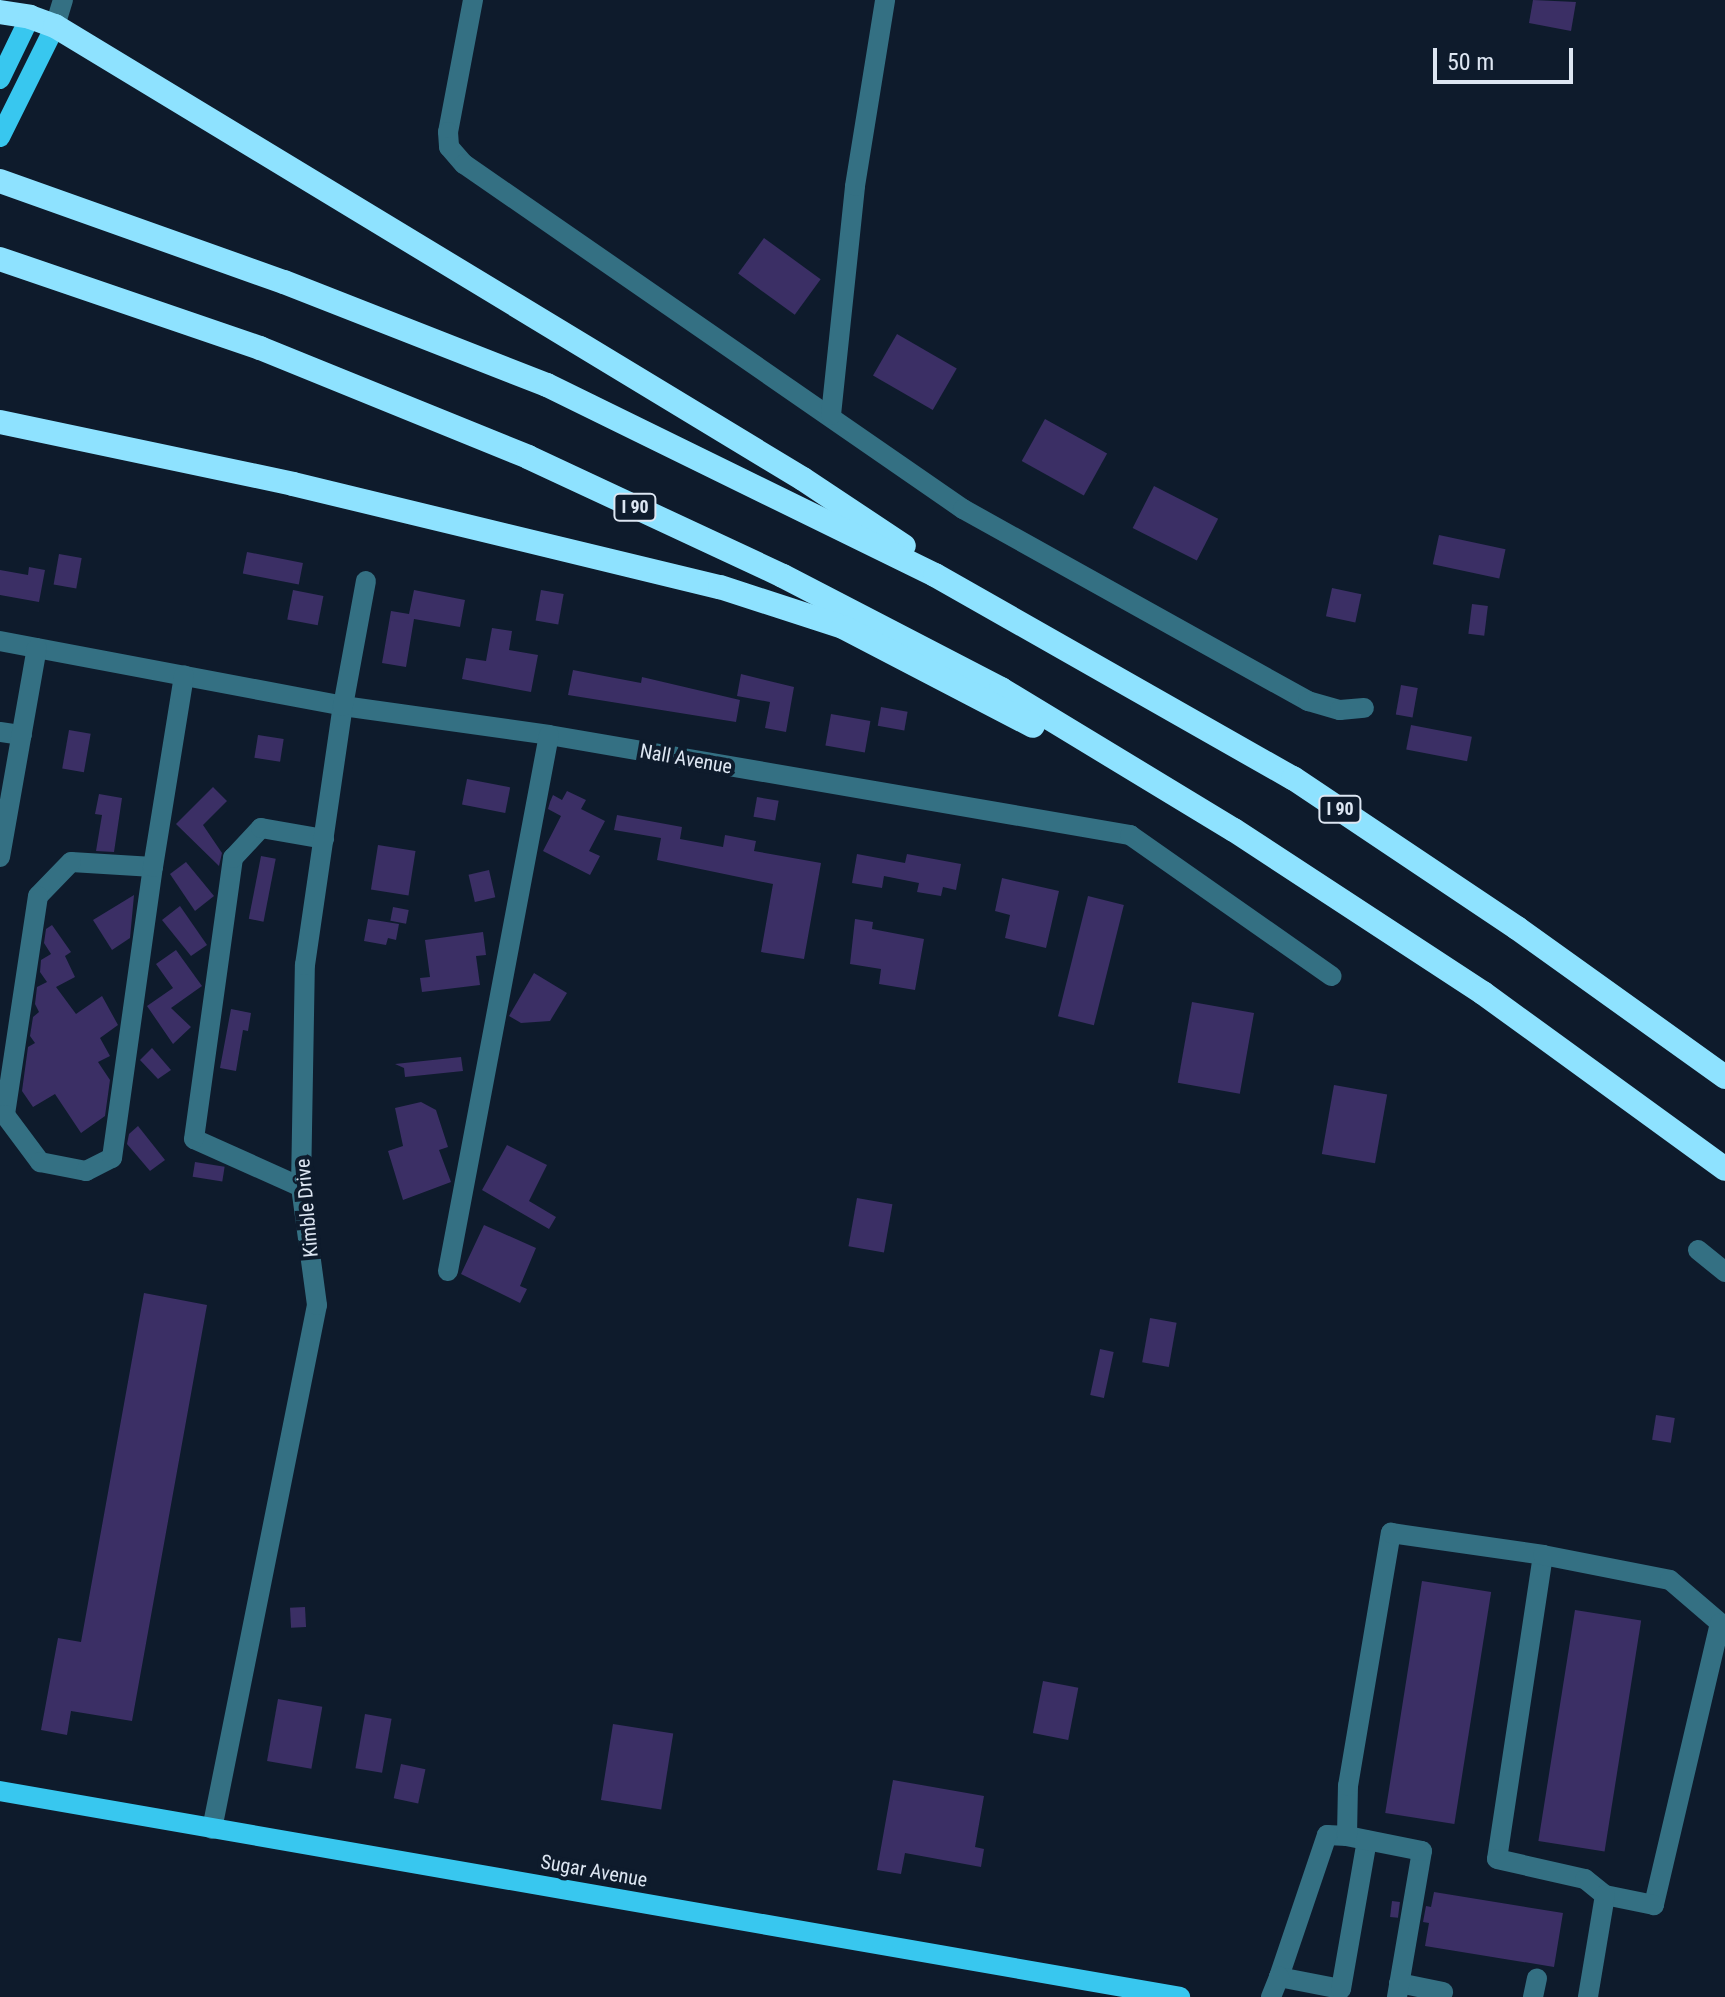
<!DOCTYPE html>
<style>
body{margin:0}
#map{position:relative;width:1725px;height:1997px;overflow:hidden;background:#0e1b2c;font-family:"Roboto Condensed",sans-serif}
div>[style]{position:absolute}
[style*='--x']{left:calc(var(--x)*1px);top:calc(var(--y)*1px);width:calc(var(--w)*1px);rotate:calc(var(--a)*1deg)}
.building>*{inset:0;background:#3b2f65;transform-origin:0 0}
.minor>*{height:20px;margin:-10px;padding:0 10px;transform-origin:10px;border-radius:10px;background:#347083}
.major>*{height:20px;margin:-10px;padding:0 10px;transform-origin:10px;border-radius:10px;background:#38c7ef}
.highway>*{height:24px;margin:-12px;padding:0 12px;transform-origin:12px;border-radius:12px;background:#8ee2ff}
span{translate:-50% -50%;white-space:nowrap;text-align:center;line-height:1.15;-webkit-text-stroke:8px #0e1b2c;paint-order:stroke}
.shield-label span{padding:2px 6px;background:#0e1b2c;border:2px solid;border-radius:6px;-webkit-text-stroke-width:0}
.shield-label{font-size:18px;color:#dde6f2;font-weight:700}
.street-label{font-size:20px;color:#dde6f2}
.scale{position:absolute;left:1433px;top:48px;width:140px;height:36px;box-sizing:border-box;border:4px solid #dde6f2;border-top:0;padding-left:10px;font-size:24px;line-height:28px;white-space:nowrap;color:#dde6f2;-webkit-text-stroke:6px #0e1b2c;paint-order:stroke}
</style>
<div id="map">
<div class="building">
<div style="clip-path:polygon(1533px 0,1576px 2px,1571px 31px,1529px 23px)"></div>
<div style="left:764px;top:238px;width:70px;height:44px;rotate:36deg"></div>
<div style="left:897px;top:334px;width:69px;height:48px;rotate:30deg"></div>
<div style="left:1045px;top:419px;width:71px;height:48px;rotate:29deg"></div>
<div style="left:1154px;top:486px;width:72px;height:47px;rotate:27deg"></div>
<div style="left:1439px;top:535px;width:68px;height:30px;rotate:12deg"></div>
<div style="left:247px;top:552px;width:57px;height:22px;rotate:11deg"></div>
<div style="left:59px;top:554px;width:23px;height:31px;rotate:10deg"></div>
<div style="clip-path:polygon(29px 567px,45px 570px,39px 602px,0 595px,0 570px,28px 575px)"></div>
<div style="left:1332px;top:588px;width:30px;height:29px;rotate:12deg"></div>
<div style="left:293px;top:590px;width:31px;height:30px;rotate:11deg"></div>
<div style="clip-path:polygon(414px 590px,465px 600px,460px 627px,414px 619px,406px 667px,382px 663px,391px 611px,409px 614px)"></div>
<div style="left:541px;top:590px;width:23px;height:31px;rotate:10deg"></div>
<div style="left:1472px;top:604px;width:16px;height:30px;rotate:7deg"></div>
<div style="clip-path:polygon(492px 628px,512px 631px,509px 650px,538px 655px,531px 692px,462px 679px,466px 658px,486px 661px)"></div>
<div style="clip-path:polygon(573px 670px,641px 683px,642px 677px,740px 700px,736px 722px,568px 695px)"></div>
<div style="clip-path:polygon(741px 674px,794px 687px,786px 732px,765px 728px,770px 702px,737px 696px)"></div>
<div style="left:1401px;top:685px;width:17px;height:30px;rotate:10deg"></div>
<div style="left:881px;top:707px;width:27px;height:19px;rotate:10deg"></div>
<div style="left:831px;top:714px;width:40px;height:32px;rotate:10deg"></div>
<div style="left:1411px;top:725px;width:62px;height:25px;rotate:11deg"></div>
<div style="left:69px;top:730px;width:22px;height:39px;rotate:10deg"></div>
<div style="left:258px;top:735px;width:26px;height:23px;rotate:9deg"></div>
<div style="left:467px;top:779px;width:44px;height:26px;rotate:11deg"></div>
<div style="clip-path:polygon(213px 787px,227px 801px,203px 825px,222px 853px,219px 866px,176px 824px)"></div>
<div style="clip-path:polygon(567px 791px,586px 800px,581px 809px,605px 821px,589px 851px,600px 856px,590px 875px,543px 851px,561px 816px,548px 809px,550px 802px,553px 795px,562px 800px)"></div>
<div style="clip-path:polygon(99px 794px,122px 798px,114px 852px,96px 851px,102px 815px,95px 814px)"></div>
<div style="left:757px;top:797px;width:22px;height:20px;rotate:10deg"></div>
<div style="clip-path:polygon(617px 815px,682px 827px,680px 839px,723px 847px,725px 835px,756px 841px,754px 851px,821px 863px,804px 959px,761px 952px,773px 884px,657px 860px,661px 838px,614px 830px)"></div>
<div style="left:378px;top:845px;width:38px;height:45px;rotate:9deg"></div>
<div style="clip-path:polygon(857px 854px,905px 863px,907px 854px,961px 864px,956px 890px,943px 887px,941px 896px,917px 892px,919px 883px,884px 876px,882px 888px,852px 883px)"></div>
<div style="left:261px;top:856px;width:15px;height:64px;rotate:11deg"></div>
<div style="clip-path:polygon(186px 862px,214px 896px,195px 911px,170px 874px)"></div>
<div style="left:489px;top:870px;width:28px;height:21px;rotate:77deg"></div>
<div style="clip-path:polygon(1002px 878px,1059px 891px,1046px 948px,1005px 938px,1010px 915px,995px 911px)"></div>
<div style="clip-path:polygon(134px 895px,130px 938px,112px 950px,93px 920px)"></div>
<div style="left:1088px;top:896px;width:37px;height:124px;rotate:14deg"></div>
<div style="clip-path:polygon(180px 906px,207px 945px,191px 956px,162px 920px)"></div>
<div style="left:393px;top:907px;width:16px;height:14px;rotate:11deg"></div>
<div style="clip-path:polygon(368px 919px,399px 924px,396px 940px,388px 938px,386px 945px,364px 941px)"></div>
<div style="clip-path:polygon(855px 919px,873px 922px,872px 929px,924px 939px,915px 990px,879px 984px,881px 969px,850px 964px)"></div>
<div style="clip-path:polygon(52px 925px,71px 952px,65px 956px,75px 977px,56px 987px,76px 1014px,102px 996px,118px 1025px,100px 1038px,110px 1056px,98px 1062px,110px 1080px,105px 1116px,81px 1133px,55px 1094px,33px 1107px,22px 1091px,28px 1047px,35px 1043px,30px 1036px,33px 1017px,39px 1012px,35px 1004px,37px 987px,47px 982px,40px 972px,41px 960px,51px 954px,44px 943px,46px 929px)"></div>
<div style="clip-path:polygon(483px 932px,486px 955px,476px 956px,480px 985px,422px 992px,420px 978px,430px 977px,425px 940px)"></div>
<div style="clip-path:polygon(176px 950px,202px 986px,171px 1008px,191px 1027px,173px 1044px,147px 1006px,173px 988px,156px 964px)"></div>
<div style="clip-path:polygon(534px 973px,567px 993px,550px 1021px,521px 1023px,509px 1016px)"></div>
<div style="left:1192px;top:1002px;width:63px;height:82px;rotate:10deg"></div>
<div style="clip-path:polygon(231px 1009px,251px 1013px,248px 1031px,243px 1030px,236px 1071px,220px 1068px)"></div>
<div style="clip-path:polygon(152px 1048px,171px 1070px,158px 1079px,140px 1060px)"></div>
<div style="clip-path:polygon(461px 1057px,463px 1071px,405px 1077px,404px 1068px,395px 1064px)"></div>
<div style="left:1334px;top:1085px;width:54px;height:70px;rotate:10deg"></div>
<div style="clip-path:polygon(421px 1102px,436px 1110px,448px 1147px,439px 1150px,451px 1182px,403px 1200px,388px 1151px,403px 1146px,395px 1108px)"></div>
<div style="clip-path:polygon(138px 1126px,165px 1160px,150px 1171px,127px 1144px,129px 1134px)"></div>
<div style="clip-path:polygon(507px 1145px,547px 1165px,529px 1201px,556px 1217px,549px 1229px,482px 1190px)"></div>
<div style="left:195px;top:1162px;width:30px;height:15px;rotate:9deg"></div>
<div style="left:857px;top:1198px;width:36px;height:49px;rotate:10deg"></div>
<div style="clip-path:polygon(484px 1225px,536px 1248px,520px 1286px,527px 1289px,520px 1303px,461px 1274px)"></div>
<div style="clip-path:polygon(144px 1293px,207px 1305px,132px 1721px,71px 1711px,67px 1735px,41px 1730px,58px 1638px,81px 1642px)"></div>
<div style="left:1150px;top:1318px;width:27px;height:45px;rotate:10deg"></div>
<div style="left:1100px;top:1349px;width:14px;height:47px;rotate:12deg"></div>
<div style="left:1656px;top:1415px;width:19px;height:25px;rotate:9deg"></div>
<div style="left:1422px;top:1581px;width:70px;height:235px;rotate:9deg"></div>
<div style="left:305px;top:1607px;width:20px;height:15px;rotate:87deg"></div>
<div style="left:1575px;top:1610px;width:67px;height:234px;rotate:9deg"></div>
<div style="left:1043px;top:1681px;width:36px;height:53px;rotate:11deg"></div>
<div style="left:278px;top:1699px;width:45px;height:63px;rotate:10deg"></div>
<div style="left:365px;top:1714px;width:27px;height:55px;rotate:10deg"></div>
<div style="left:613px;top:1724px;width:61px;height:77px;rotate:9deg"></div>
<div style="left:401px;top:1764px;width:25px;height:35px;rotate:12deg"></div>
<div style="clip-path:polygon(893px 1780px,984px 1796px,975px 1847px,984px 1849px,981px 1867px,905px 1853px,901px 1874px,877px 1870px)"></div>
<div style="clip-path:polygon(1434px 1892px,1563px 1913px,1554px 1967px,1425px 1946px,1429px 1923px,1423px 1922px,1426px 1906px,1431px 1907px)"></div>
<div style="left:1392px;top:1901px;width:8px;height:16px;rotate:7deg"></div>
</div>
<div class="minor">
<div style="--x:473;--y:0;--w:134;--a:100.7"></div>
<div style="--x:448;--y:132;--w:15;--a:86"></div>
<div style="--x:449;--y:147;--w:23;--a:49"></div>
<div style="--x:464;--y:164;--w:607;--a:34.66"></div>
<div style="--x:963;--y:509;--w:395;--a:29.1"></div>
<div style="--x:1308;--y:701;--w:33;--a:16"></div>
<div style="--x:1340;--y:710;--w:24;--a:-5"></div>
<div style="--x:55;--y:26;--w:27;--a:-73"></div>
<div style="--x:831;--y:415;--w:230;--a:-84"></div>
<div style="--x:855;--y:186;--w:188;--a:-80.8"></div>
<div style="--x:0;--y:641;--w:349;--a:10.7"></div>
<div style="--x:343;--y:706;--w:208;--a:8"></div>
<div style="--x:549;--y:735;--w:590;--a:9.77"></div>
<div style="--x:1130;--y:835;--w:246;--a:35"></div>
<div style="--x:0;--y:732;--w:22;--a:8"></div>
<div style="--x:0;--y:857;--w:212;--a:-80"></div>
<div style="--x:153;--y:867;--w:82;--a:-176.5"></div>
<div style="--x:71;--y:862;--w:47;--a:134.1"></div>
<div style="--x:38;--y:896;--w:221;--a:98.6"></div>
<div style="--x:5;--y:1115;--w:59;--a:53.3"></div>
<div style="--x:40;--y:1162;--w:47;--a:11.1"></div>
<div style="--x:86;--y:1171;--w:29;--a:-27"></div>
<div style="--x:112;--y:1158;--w:294;--a:-82"></div>
<div style="--x:153;--y:867;--w:194;--a:-80.8"></div>
<div style="--x:301;--y:1187;--w:117;--a:-155.8"></div>
<div style="--x:194;--y:1139;--w:284;--a:-82.1"></div>
<div style="--x:233;--y:858;--w:41;--a:-47"></div>
<div style="--x:261;--y:828;--w:64;--a:9.9"></div>
<div style="--x:1698;--y:1250;--w:35;--a:39"></div>
<div style="--x:448;--y:1271;--w:545;--a:-79.33"></div>
<div style="--x:1543;--y:1555;--w:307;--a:98.6"></div>
<div style="--x:1497;--y:1859;--w:90;--a:12.8"></div>
<div style="--x:1585;--y:1879;--w:26;--a:39"></div>
<div style="--x:212;--y:1829;--w:534;--a:-78.67"></div>
<div style="--x:317;--y:1305;--w:119;--a:-97.7"></div>
<div style="--x:301;--y:1187;--w:222;--a:-89"></div>
<div style="--x:305;--y:965;--w:262;--a:-81.7"></div>
<div style="--x:343;--y:706;--w:127;--a:-79.6"></div>
<div style="--x:1347;--y:1836;--w:20;--a:-177"></div>
<div style="--x:1327;--y:1835;--w:150;--a:108.7"></div>
<div style="--x:1279;--y:1977;--w:63;--a:11"></div>
<div style="--x:1341;--y:1989;--w:151;--a:-80.1"></div>
<div style="--x:1399;--y:1983;--w:45;--a:11.6"></div>
<div style="--x:1271;--y:1997;--w:22;--a:-68"></div>
<div style="--x:1397;--y:1997;--w:148;--a:-80.3"></div>
<div style="--x:1422;--y:1851;--w:76;--a:-168.7"></div>
<div style="--x:1347;--y:1836;--w:50;--a:-88.9"></div>
<div style="--x:1348;--y:1786;--w:257;--a:-80.4"></div>
<div style="--x:1391;--y:1533;--w:154;--a:8.2"></div>
<div style="--x:1543;--y:1555;--w:129;--a:11.1"></div>
<div style="--x:1670;--y:1580;--w:66;--a:40.7"></div>
<div style="--x:1720;--y:1623;--w:290;--a:103.2"></div>
<div style="--x:1654;--y:1905;--w:50;--a:-168.5"></div>
<div style="--x:1605;--y:1895;--w:103;--a:99.5"></div>
<div style="--x:1533;--y:1997;--w:19;--a:-78"></div>
</div>
<div class="major">
<div style="--x:0;--y:79;--w:69;--a:-64.2"></div>
<div style="--x:0;--y:137;--w:124;--a:-63.6"></div>
<div style="--x:0;--y:1791;--w:1198;--a:9.9"></div>
</div>
<div class="highway">
<div style="--x:0;--y:12;--w:30;--a:9"></div>
<div style="--x:30;--y:17;--w:27;--a:20"></div>
<div style="--x:55;--y:26;--w:874;--a:31.2"></div>
<div style="--x:803;--y:479;--w:121;--a:33.6"></div>
<div style="--x:0;--y:181;--w:301;--a:19.6"></div>
<div style="--x:284;--y:282;--w:282;--a:21.4"></div>
<div style="--x:547;--y:385;--w:432;--a:26.1"></div>
<div style="--x:935;--y:575;--w:412;--a:29.6"></div>
<div style="--x:1293;--y:778;--w:270;--a:33.8"></div>
<div style="--x:1517;--y:928;--w:256;--a:35.6"></div>
<div style="--x:0;--y:259;--w:275;--a:18.9"></div>
<div style="--x:260;--y:348;--w:289;--a:22.1"></div>
<div style="--x:528;--y:457;--w:281;--a:25"></div>
<div style="--x:783;--y:576;--w:246;--a:27.4"></div>
<div style="--x:1001;--y:689;--w:272;--a:31.2"></div>
<div style="--x:1234;--y:830;--w:298;--a:33.2"></div>
<div style="--x:1483;--y:993;--w:299;--a:36"></div>
<div style="--x:0;--y:422;--w:299;--a:11.9"></div>
<div style="--x:293;--y:484;--w:439;--a:13.6"></div>
<div style="--x:720;--y:587;--w:129;--a:18"></div>
<div style="--x:843;--y:627;--w:214;--a:27.5"></div>
</div>
<div class="shield-label">
<span style="left:635px;top:507px">I 90</span>
<span style="left:1340px;top:809px">I 90</span>
</div>
<div class="street-label">
<span style="left:686px;top:759px;rotate:10deg">Nall Avenue</span>
<span style="left:307px;top:1208px;rotate:-95deg">Kimble Drive</span>
<span style="left:594px;top:1871px;rotate:10deg">Sugar Avenue</span>
</div>
<div class="scale">50 m</div>
</div>
